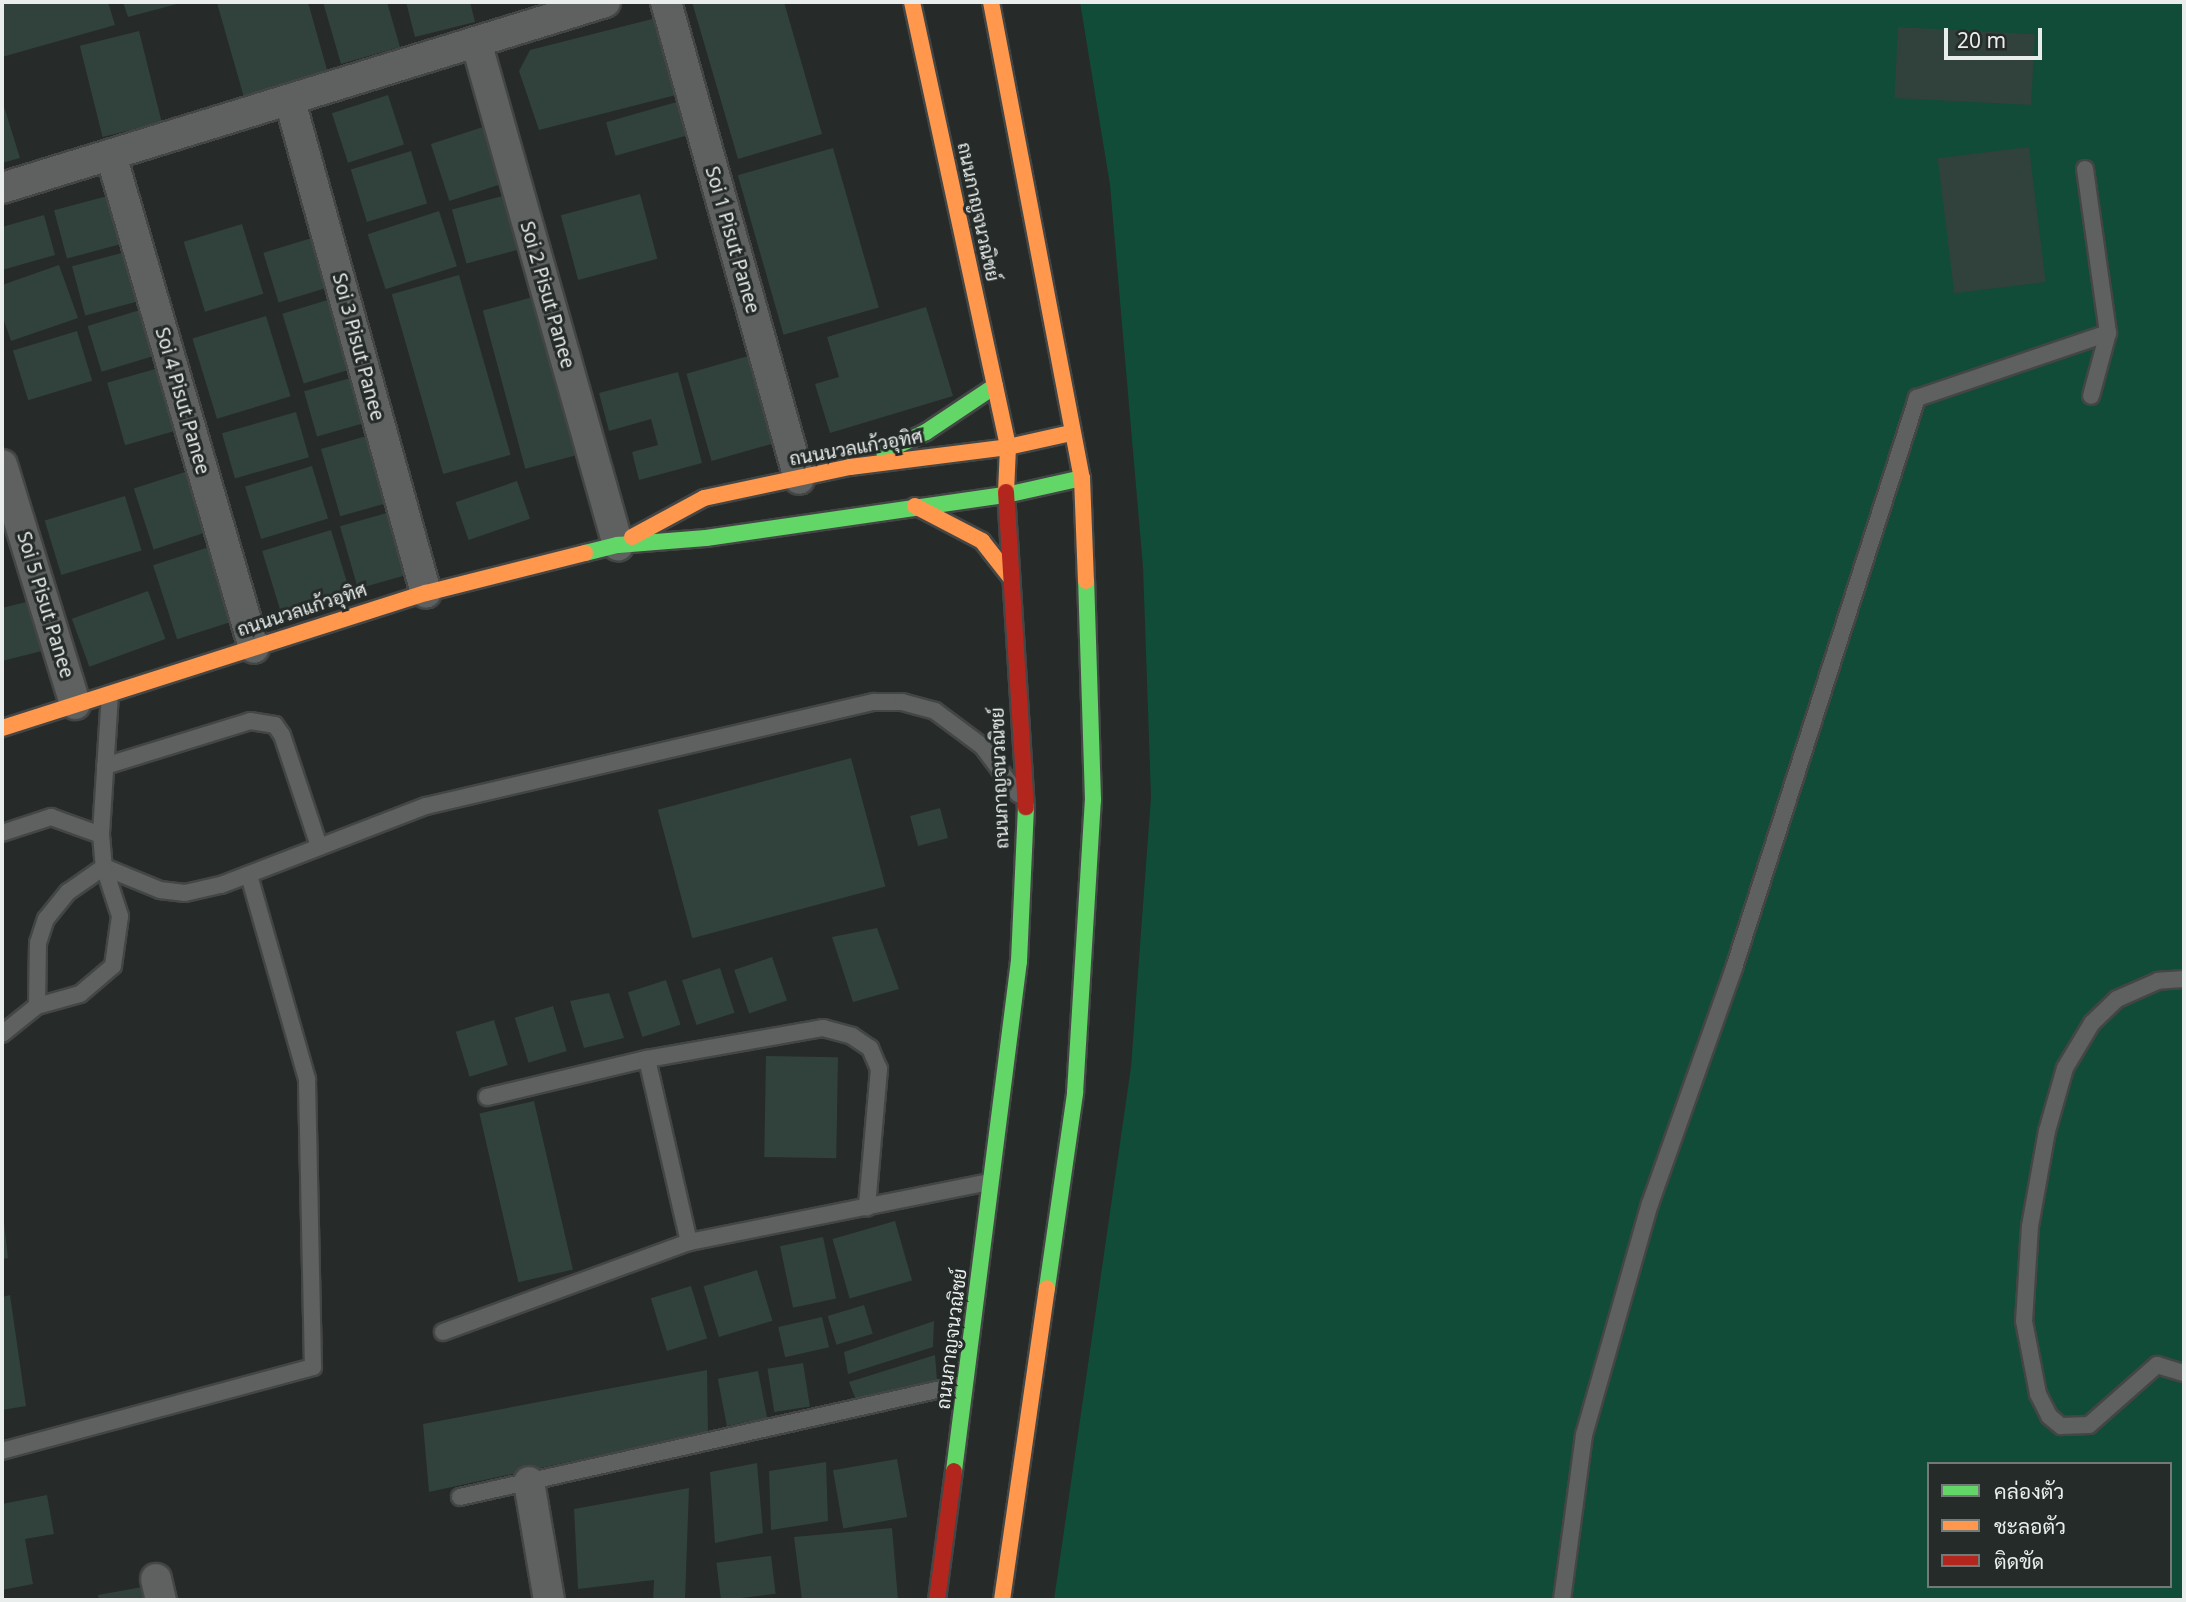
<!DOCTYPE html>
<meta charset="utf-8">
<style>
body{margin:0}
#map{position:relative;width:2186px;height:1602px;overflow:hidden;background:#262a28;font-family:"Noto Sans",Sarabun,sans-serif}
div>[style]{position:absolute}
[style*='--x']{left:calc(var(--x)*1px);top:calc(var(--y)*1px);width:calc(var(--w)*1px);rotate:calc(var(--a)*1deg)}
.green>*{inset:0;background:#104c38}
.building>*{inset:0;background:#31413b;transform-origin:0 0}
.roads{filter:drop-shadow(2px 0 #434645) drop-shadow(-2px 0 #434645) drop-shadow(0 2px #434645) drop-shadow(0 -2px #434645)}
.lane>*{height:16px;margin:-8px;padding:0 8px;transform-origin:8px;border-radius:8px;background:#5e6160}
.street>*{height:30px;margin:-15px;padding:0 15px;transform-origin:15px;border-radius:15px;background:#5e6160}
.fast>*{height:16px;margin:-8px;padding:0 8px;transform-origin:8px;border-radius:8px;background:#63d668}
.slow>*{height:16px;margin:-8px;padding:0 8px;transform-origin:8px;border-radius:8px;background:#ff974d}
.jam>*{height:16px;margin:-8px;padding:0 8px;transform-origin:8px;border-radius:8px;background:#b3261e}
span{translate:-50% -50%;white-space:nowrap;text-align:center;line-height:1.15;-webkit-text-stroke:6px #252b28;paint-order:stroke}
.street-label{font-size:19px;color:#e9edeb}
.frame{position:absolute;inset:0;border:4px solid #e9edeb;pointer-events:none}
.legend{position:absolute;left:1927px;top:1462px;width:245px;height:126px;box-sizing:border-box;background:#252b28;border:2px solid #737976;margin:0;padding:9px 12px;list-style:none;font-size:21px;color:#e9edeb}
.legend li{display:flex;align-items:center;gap:14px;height:35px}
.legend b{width:35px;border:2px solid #737976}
.scale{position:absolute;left:1944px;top:28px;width:98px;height:32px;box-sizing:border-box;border:4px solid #e9edeb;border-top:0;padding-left:9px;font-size:21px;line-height:24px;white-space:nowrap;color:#e9edeb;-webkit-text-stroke:5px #252b28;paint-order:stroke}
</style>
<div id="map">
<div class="green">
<div style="clip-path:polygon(evenodd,1080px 2px,2184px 2px,2184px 1600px,1054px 1600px,1131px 1067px,1151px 797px,1143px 567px,1110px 185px,1080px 2px,1929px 1464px,2170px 1464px,2170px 1586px,1929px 1586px,1929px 1464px)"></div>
</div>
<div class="building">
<div style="clip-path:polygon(2px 2px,108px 2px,115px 25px,2px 57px)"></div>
<div style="clip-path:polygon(123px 2px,180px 2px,181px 3px,128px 17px)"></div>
<div style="clip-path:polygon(308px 2px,329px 77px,245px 101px,217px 3px)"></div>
<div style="clip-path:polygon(323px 2px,387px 2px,400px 47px,341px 64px)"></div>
<div style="clip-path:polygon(406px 2px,470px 2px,475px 22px,415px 37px)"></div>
<div style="clip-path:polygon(692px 2px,784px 2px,822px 134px,738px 159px)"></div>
<div style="clip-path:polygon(656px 18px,676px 95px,539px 130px,519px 71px,530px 50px)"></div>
<div style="left:1898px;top:27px;width:137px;height:71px;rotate:3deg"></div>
<div style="left:139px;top:31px;width:94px;height:61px;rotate:76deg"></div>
<div style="left:388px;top:95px;width:52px;height:59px;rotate:72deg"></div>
<div style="clip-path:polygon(2px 100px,20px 158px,2px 163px)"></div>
<div style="left:680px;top:101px;width:35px;height:77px;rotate:74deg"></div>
<div style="left:486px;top:126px;width:60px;height:58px;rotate:72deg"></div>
<div style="left:2029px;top:147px;width:136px;height:92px;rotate:83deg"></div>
<div style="left:833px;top:148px;width:166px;height:99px;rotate:74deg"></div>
<div style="left:411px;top:151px;width:55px;height:63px;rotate:73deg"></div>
<div style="left:640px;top:194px;width:67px;height:82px;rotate:75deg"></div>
<div style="left:111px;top:195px;width:50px;height:59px;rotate:75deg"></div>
<div style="left:506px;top:195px;width:56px;height:56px;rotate:75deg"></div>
<div style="left:439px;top:211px;width:58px;height:75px;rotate:72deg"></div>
<div style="clip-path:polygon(44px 215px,55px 255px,2px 270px,2px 227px)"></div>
<div style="left:242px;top:224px;width:73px;height:61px;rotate:73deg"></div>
<div style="left:315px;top:237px;width:52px;height:54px;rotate:73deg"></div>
<div style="left:129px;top:251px;width:51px;height:59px;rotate:75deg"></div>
<div style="clip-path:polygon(59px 265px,78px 318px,11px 341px,2px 315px,2px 285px)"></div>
<div style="left:459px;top:275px;width:187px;height:70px;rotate:74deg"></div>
<div style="left:533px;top:297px;width:164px;height:52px;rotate:75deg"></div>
<div style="left:334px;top:298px;width:73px;height:54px;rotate:73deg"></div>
<div style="clip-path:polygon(926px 307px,953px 396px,830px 433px,815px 384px,839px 377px,827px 337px)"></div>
<div style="left:143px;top:309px;width:48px;height:58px;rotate:73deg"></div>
<div style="left:266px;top:316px;width:84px;height:77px;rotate:73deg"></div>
<div style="left:77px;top:331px;width:52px;height:67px;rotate:73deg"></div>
<div style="left:748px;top:356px;width:91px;height:64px;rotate:74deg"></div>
<div style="left:162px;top:367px;width:65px;height:57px;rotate:74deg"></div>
<div style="clip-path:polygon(678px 372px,702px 463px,639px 480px,632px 452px,658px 445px,651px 419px,609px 431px,599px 393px)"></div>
<div style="left:354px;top:377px;width:47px;height:52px;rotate:74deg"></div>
<div style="left:296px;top:412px;width:47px;height:77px;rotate:74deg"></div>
<div style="left:370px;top:435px;width:70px;height:51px;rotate:74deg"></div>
<div style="left:312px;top:466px;width:55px;height:70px;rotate:73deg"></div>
<div style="left:188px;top:471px;width:64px;height:57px;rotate:72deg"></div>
<div style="left:517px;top:481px;width:40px;height:65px;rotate:71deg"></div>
<div style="left:125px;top:496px;width:57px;height:84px;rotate:73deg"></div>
<div style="left:390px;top:512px;width:65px;height:52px;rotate:74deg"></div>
<div style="left:331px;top:530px;width:66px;height:72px;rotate:73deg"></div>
<div style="left:212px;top:546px;width:78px;height:62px;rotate:72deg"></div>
<div style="left:148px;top:591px;width:51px;height:81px;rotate:70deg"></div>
<div style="clip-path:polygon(30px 601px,42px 651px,2px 661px,2px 608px)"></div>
<div style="left:851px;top:758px;width:133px;height:200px;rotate:75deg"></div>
<div style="left:940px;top:808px;width:31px;height:31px;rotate:75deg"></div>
<div style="clip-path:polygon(877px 928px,899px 989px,853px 1002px,832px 937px)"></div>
<div style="left:772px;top:957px;width:46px;height:40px;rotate:71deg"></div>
<div style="left:720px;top:968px;width:47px;height:40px;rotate:72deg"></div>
<div style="left:666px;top:980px;width:47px;height:40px;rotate:72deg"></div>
<div style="clip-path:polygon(609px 993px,624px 1038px,584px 1048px,570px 1001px)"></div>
<div style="left:553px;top:1006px;width:47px;height:40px;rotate:73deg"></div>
<div style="left:494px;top:1020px;width:47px;height:40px;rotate:73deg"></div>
<div style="left:766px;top:1056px;width:72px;height:101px;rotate:1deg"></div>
<div style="left:534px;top:1101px;width:173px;height:56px;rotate:77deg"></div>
<div style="clip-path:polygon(2px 1204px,8px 1258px,2px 1259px)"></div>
<div style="left:895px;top:1221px;width:62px;height:65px;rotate:74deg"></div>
<div style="left:823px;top:1237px;width:63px;height:44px;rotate:78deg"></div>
<div style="left:757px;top:1270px;width:53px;height:56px;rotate:73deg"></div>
<div style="left:691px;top:1286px;width:55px;height:42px;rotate:73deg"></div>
<div style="clip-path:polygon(10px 1295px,26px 1406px,2px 1410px,2px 1297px)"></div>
<div style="left:864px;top:1305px;width:30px;height:38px;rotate:73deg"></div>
<div style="left:822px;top:1317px;width:31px;height:45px;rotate:77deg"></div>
<div style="clip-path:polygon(934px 1321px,933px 1347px,848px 1374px,844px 1352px)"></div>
<div style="clip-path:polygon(935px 1355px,937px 1380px,856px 1400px,849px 1382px)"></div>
<div style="left:803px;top:1363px;width:44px;height:36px;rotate:81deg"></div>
<div style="clip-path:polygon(707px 1370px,708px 1432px,429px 1492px,423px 1424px)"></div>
<div style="left:758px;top:1371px;width:48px;height:41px;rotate:79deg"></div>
<div style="left:897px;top:1459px;width:59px;height:65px;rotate:80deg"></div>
<div style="clip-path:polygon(826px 1462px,828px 1521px,771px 1530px,769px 1471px)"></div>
<div style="clip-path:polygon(757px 1463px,763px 1533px,715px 1543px,710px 1472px)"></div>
<div style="clip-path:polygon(689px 1488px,685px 1600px,653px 1600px,654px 1580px,578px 1589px,574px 1509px)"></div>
<div style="clip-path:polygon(47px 1495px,54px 1534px,25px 1539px,33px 1584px,2px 1590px,2px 1504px)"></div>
<div style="clip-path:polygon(892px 1528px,898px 1600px,802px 1600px,794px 1537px)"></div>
<div style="left:771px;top:1556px;width:38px;height:55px;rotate:83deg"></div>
<div style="clip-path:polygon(142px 1587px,145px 1600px,99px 1600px,98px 1595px)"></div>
</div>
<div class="roads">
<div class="lane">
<div style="--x:2085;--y:169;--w:166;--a:82"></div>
<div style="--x:2108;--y:333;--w:65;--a:105.1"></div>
<div style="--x:110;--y:694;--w:141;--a:93.7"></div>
<div style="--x:101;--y:835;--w:32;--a:85"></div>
<div style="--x:104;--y:867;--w:61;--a:22.3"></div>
<div style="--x:160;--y:890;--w:25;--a:7"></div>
<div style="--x:185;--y:893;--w:37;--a:-13"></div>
<div style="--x:221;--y:885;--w:220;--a:-21.1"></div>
<div style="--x:426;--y:806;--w:460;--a:-13.1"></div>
<div style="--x:874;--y:702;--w:28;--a:0"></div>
<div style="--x:902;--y:702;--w:34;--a:15"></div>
<div style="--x:935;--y:711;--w:59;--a:36.7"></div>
<div style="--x:982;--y:746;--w:60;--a:53.1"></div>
<div style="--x:105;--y:766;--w:152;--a:-17.2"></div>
<div style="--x:250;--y:721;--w:25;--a:9"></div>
<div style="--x:275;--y:725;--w:12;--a:55"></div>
<div style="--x:282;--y:735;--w:117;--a:71.6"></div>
<div style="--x:2;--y:833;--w:52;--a:-18.1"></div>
<div style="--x:51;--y:817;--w:53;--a:19.8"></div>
<div style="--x:104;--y:867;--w:52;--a:71.9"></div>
<div style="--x:120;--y:916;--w:50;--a:98"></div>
<div style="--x:113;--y:966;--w:43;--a:139.7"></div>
<div style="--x:80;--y:994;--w:45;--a:164.4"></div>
<div style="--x:37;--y:1006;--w:63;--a:-89.1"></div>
<div style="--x:38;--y:943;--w:25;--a:-72"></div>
<div style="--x:46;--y:919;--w:35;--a:-51"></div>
<div style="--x:68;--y:892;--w:44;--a:-34.8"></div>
<div style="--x:2184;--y:979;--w:26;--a:176"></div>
<div style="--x:2158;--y:981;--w:45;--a:156.3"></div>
<div style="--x:2117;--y:999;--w:35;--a:136"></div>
<div style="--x:2092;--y:1023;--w:52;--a:121"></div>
<div style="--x:2065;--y:1068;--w:66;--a:105.9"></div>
<div style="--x:2047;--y:1131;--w:97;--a:100.1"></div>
<div style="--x:2030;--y:1226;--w:95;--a:93.6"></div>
<div style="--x:2024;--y:1321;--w:74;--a:79.1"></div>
<div style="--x:2038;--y:1394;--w:25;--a:63"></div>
<div style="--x:2049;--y:1416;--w:16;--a:40"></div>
<div style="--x:2061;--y:1426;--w:28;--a:-2"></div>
<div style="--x:2089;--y:1425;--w:91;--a:-41.4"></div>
<div style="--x:2157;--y:1365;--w:28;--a:17"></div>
<div style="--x:2;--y:1034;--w:45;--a:-38.7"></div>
<div style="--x:647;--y:1059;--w:188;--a:77.1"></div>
<div style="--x:487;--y:1097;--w:164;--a:-13.4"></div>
<div style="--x:647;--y:1059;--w:179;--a:-10"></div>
<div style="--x:823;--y:1028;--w:30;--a:15"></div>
<div style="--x:852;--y:1036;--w:22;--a:34"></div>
<div style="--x:870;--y:1048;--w:23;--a:67"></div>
<div style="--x:879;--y:1069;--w:139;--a:95"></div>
<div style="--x:443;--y:1332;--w:262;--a:-20.1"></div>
<div style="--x:689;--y:1242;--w:307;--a:-11.3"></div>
<div style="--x:2;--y:1451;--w:322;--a:-15.1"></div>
<div style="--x:313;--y:1367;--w:288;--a:-91.2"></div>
<div style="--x:307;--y:1079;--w:212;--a:-105.9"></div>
<div style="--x:460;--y:1497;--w:516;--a:-12.66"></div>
<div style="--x:1562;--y:1600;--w:166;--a:-82.4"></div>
<div style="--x:1584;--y:1435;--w:240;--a:-74.1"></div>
<div style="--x:1650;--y:1204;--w:251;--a:-70.4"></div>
<div style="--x:1734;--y:968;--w:599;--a:-72.2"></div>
<div style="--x:1917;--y:398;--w:202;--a:-18.8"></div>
</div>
<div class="street">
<div style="--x:666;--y:2;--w:495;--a:74.4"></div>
<div style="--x:477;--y:45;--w:520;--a:74.25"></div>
<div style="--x:290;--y:101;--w:510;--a:74.55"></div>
<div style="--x:111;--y:155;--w:513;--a:73.82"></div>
<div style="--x:2;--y:188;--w:631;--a:-17.14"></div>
<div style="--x:2;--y:465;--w:250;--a:73"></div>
<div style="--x:529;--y:1482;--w:120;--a:80.4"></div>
<div style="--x:156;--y:1579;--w:22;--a:77"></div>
</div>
<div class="fast">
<div style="--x:884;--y:452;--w:47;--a:-25.5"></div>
<div style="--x:926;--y:432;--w:83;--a:-33.7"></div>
<div style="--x:585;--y:553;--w:34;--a:-14"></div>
<div style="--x:618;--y:545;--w:88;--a:-4.5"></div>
<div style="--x:706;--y:538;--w:303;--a:-8.2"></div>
<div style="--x:1006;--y:495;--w:78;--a:-12.6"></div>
<div style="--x:1047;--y:1288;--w:197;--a:-81.8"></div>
<div style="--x:1075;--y:1093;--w:294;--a:-86.5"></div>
<div style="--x:1093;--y:800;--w:219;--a:-91.8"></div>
<div style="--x:954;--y:1471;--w:514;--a:-82.74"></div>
<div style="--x:1019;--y:961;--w:154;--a:-87.4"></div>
</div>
<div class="slow">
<div style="--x:912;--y:2;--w:455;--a:77.8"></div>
<div style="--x:1008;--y:447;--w:45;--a:92.5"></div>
<div style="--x:991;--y:2;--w:485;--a:79.2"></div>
<div style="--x:1082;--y:478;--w:103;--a:87.8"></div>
<div style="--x:915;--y:506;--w:76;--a:27.6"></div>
<div style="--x:982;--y:541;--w:47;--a:51.9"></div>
<div style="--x:632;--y:537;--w:82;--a:-28.4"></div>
<div style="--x:704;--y:498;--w:149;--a:-12"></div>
<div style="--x:850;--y:467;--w:159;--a:-7.2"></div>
<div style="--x:1008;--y:447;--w:65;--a:-12.5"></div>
<div style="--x:2;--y:728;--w:445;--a:-17.7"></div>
<div style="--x:426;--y:593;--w:164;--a:-14.1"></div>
<div style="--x:1002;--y:1600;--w:315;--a:-81.8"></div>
</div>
<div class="jam">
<div style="--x:1006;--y:492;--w:316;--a:86.4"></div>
<div style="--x:937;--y:1600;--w:130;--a:-82.5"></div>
</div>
</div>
<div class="street-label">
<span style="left:978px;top:212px;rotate:78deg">ถนนกาญจนวณิชย์</span>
<span style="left:732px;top:240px;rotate:74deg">Soi 1 Pisut Panee</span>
<span style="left:547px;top:295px;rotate:74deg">Soi 2 Pisut Panee</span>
<span style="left:358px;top:347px;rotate:75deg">Soi 3 Pisut Panee</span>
<span style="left:182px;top:401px;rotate:74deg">Soi 4 Pisut Panee</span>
<span style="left:856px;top:448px;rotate:-10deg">ถนนนวลแก้วอุทิศ</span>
<span style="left:45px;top:605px;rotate:73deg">Soi 5 Pisut Panee</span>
<span style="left:302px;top:610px;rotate:-18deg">ถนนนวลแก้วอุทิศ</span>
<span style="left:1000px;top:778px;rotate:-92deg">ถนนกาญจนวณิชย์</span>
<span style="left:952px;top:1339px;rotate:-83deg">ถนนกาญจนวณิชย์</span>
</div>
<div class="frame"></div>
<ul class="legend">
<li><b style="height:9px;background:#63d668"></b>คล่องตัว</li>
<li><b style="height:9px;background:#ff974d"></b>ชะลอตัว</li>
<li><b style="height:9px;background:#b3261e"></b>ติดขัด</li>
</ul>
<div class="scale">20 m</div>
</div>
